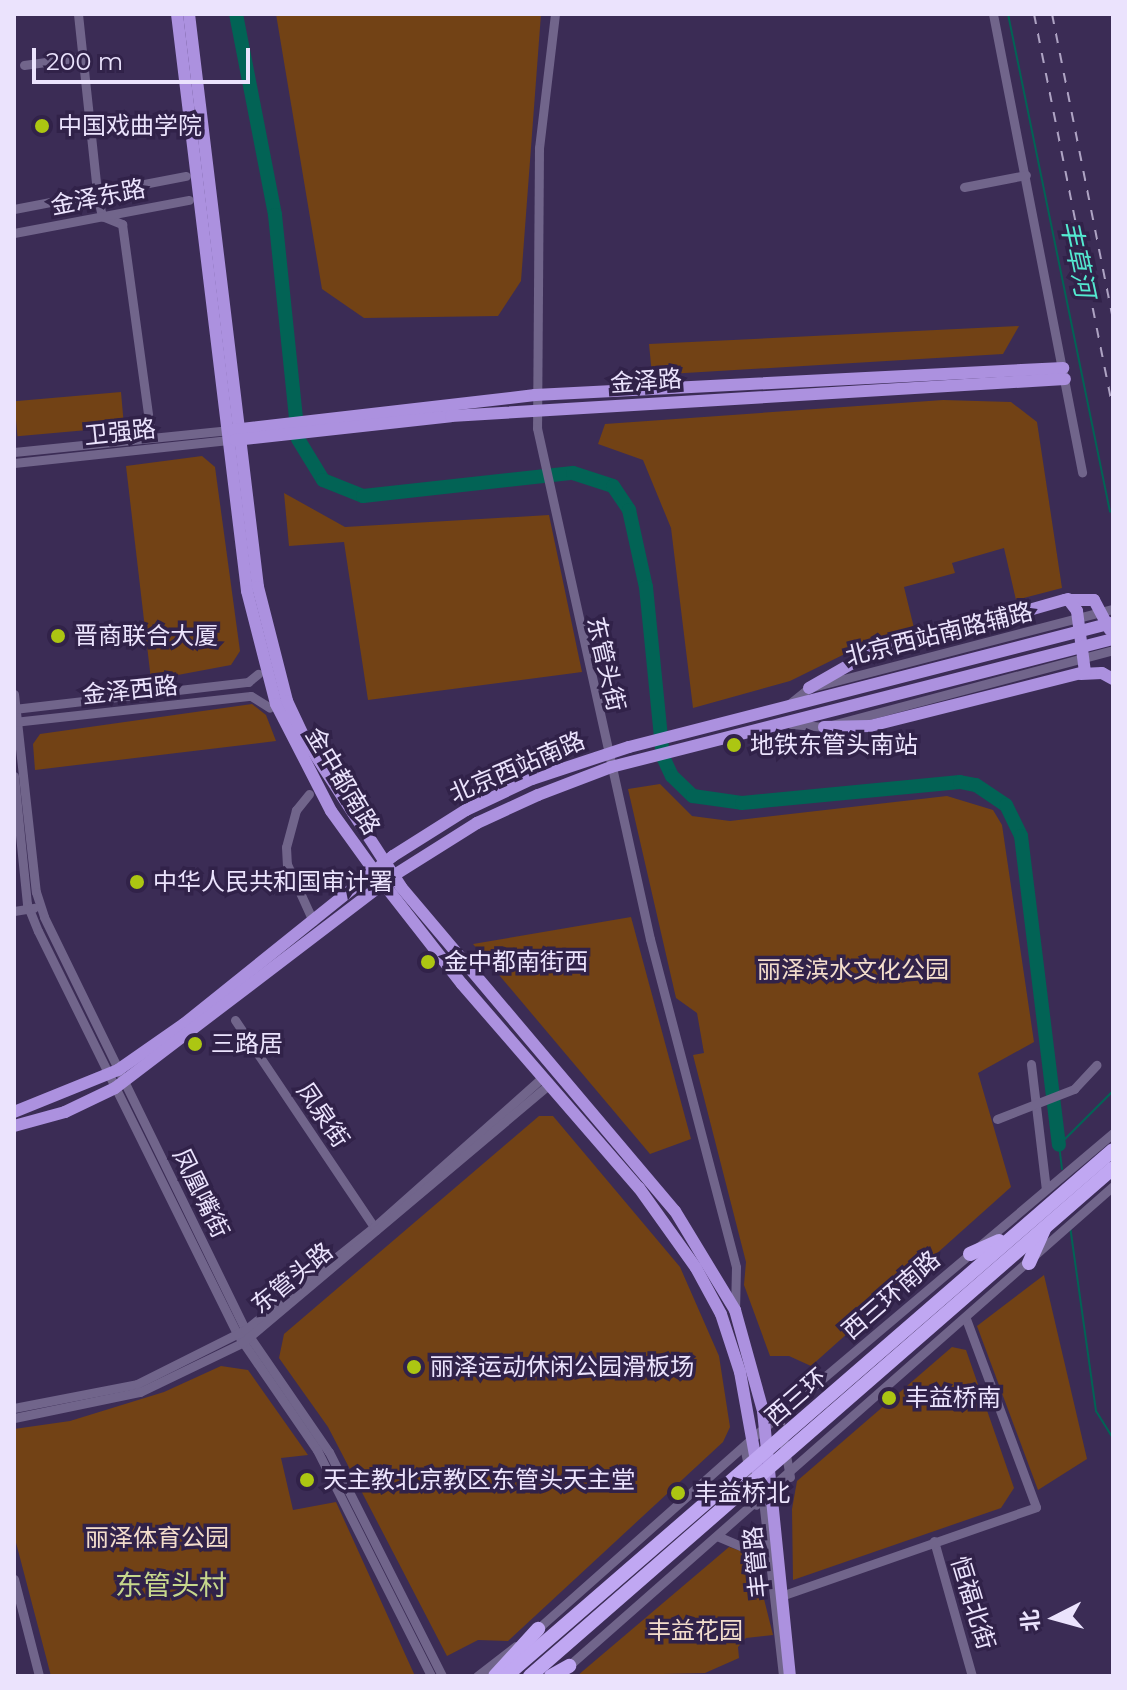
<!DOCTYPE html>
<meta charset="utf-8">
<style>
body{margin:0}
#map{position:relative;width:1127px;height:1690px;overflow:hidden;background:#3b2c55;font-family:Montserrat,"Noto Sans SC",sans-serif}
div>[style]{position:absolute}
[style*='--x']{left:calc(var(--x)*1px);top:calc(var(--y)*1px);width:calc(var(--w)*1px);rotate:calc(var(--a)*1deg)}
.green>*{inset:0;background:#724215;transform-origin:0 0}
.stream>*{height:2px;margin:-1px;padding:0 1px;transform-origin:1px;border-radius:1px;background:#026355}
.river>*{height:14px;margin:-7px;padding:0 7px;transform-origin:7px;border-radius:7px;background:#026355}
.minor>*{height:9px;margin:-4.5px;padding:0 4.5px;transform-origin:4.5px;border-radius:4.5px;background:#71658b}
.major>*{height:12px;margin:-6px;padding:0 6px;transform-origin:6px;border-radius:6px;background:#ac91df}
.highway>*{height:14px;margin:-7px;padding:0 7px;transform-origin:7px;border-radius:7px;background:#c0a7f2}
.rail>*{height:2px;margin-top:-1px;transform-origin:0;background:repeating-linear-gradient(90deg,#aea3c3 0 10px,transparent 0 20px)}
.dots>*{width:22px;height:22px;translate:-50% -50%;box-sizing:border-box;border:4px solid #312249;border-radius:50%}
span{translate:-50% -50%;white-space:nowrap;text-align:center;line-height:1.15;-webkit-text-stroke:7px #312249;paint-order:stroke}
.poi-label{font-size:24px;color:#ebe3fd}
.left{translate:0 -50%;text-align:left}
.street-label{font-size:24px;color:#ebe3fd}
.park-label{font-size:24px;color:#f3ddcc}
.water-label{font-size:26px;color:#54ead0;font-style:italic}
.quarter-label{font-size:28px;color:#c7d88c}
.frame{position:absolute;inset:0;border:16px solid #ebe3fd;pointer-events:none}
.north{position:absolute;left:1015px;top:1578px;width:80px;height:80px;-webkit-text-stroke:6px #312249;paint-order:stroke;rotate:264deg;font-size:22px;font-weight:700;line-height:32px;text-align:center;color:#ebe3fd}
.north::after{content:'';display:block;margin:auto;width:28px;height:36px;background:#ebe3fd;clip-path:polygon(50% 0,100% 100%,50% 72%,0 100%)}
.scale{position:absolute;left:32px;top:48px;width:218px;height:36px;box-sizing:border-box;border:4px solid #ebe3fd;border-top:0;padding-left:10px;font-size:24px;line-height:28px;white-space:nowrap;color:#ebe3fd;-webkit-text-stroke:6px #312249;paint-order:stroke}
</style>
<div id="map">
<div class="green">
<div style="clip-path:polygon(276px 14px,541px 14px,521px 281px,498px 316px,364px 318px,322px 289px)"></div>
<div style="clip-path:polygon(1019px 326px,1003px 354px,652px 375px,649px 344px)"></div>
<div style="left:121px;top:392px;width:35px;height:107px;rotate:85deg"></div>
<div style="clip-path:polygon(943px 400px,1011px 402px,1037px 422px,1062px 588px,1016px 600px,1004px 548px,952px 563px,955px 573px,904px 587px,915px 632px,861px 646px,790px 681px,693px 708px,671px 528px,643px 460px,598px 444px,605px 424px)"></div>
<div style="clip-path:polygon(202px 456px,215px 467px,240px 651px,231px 665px,151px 680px,126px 466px)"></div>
<div style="clip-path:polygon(284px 493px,345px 527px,549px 515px,582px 672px,368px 700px,344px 542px,289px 546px)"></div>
<div style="clip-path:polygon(252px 704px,266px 715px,276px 741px,35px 770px,33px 744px,40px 734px)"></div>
<div style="clip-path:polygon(660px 784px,692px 816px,730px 821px,947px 796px,993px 810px,1002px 825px,1034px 1042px,978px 1073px,1011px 1187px,811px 1366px,789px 1356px,770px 1356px,744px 1285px,746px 1262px,693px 1055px,704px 1053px,697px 1013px,676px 998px,628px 789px)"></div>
<div style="clip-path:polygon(631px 917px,691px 1139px,650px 1154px,473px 944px)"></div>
<div style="clip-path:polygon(539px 1116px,553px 1116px,680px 1267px,719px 1356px,730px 1427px,723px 1442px,508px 1641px,478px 1640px,447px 1656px,328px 1427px,279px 1358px,284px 1334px)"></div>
<div style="clip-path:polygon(1044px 1275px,1087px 1459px,1038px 1490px,977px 1326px)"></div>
<div style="clip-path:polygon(952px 1347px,966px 1350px,1014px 1488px,1001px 1508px,793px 1580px,792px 1509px,797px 1481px)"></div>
<div style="clip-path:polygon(221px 1366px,248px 1370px,308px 1455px,281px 1458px,293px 1510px,336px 1502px,415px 1676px,51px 1676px,14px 1535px,14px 1429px,70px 1421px,164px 1392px)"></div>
<div style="clip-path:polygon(729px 1547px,753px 1555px,773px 1635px,746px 1638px,738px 1647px,739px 1658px,705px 1673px,577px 1676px)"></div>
</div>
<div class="stream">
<div style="--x:1008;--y:14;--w:508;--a:78.42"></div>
<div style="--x:1062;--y:1169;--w:24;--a:-97"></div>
<div style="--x:1059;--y:1145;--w:76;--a:-45"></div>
<div style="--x:1070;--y:1226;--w:187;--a:82"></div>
<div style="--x:1096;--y:1411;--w:32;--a:58"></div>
</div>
<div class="river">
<div style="--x:236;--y:14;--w:205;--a:79"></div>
<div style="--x:275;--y:215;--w:225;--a:84.1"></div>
<div style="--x:298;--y:439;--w:48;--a:58.6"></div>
<div style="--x:323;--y:480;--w:43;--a:21.8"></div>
<div style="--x:363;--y:496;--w:211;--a:-6.3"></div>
<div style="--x:573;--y:473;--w:42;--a:18"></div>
<div style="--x:613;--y:486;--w:29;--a:56"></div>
<div style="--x:629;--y:510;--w:79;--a:77.6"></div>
<div style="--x:646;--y:587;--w:171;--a:84.3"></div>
<div style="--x:663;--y:757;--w:21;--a:65"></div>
<div style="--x:672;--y:776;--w:29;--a:44"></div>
<div style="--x:693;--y:796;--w:49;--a:8.1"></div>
<div style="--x:742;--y:803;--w:219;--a:-5.5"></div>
<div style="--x:960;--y:782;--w:16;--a:11"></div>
<div style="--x:976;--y:785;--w:36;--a:34"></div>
<div style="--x:1006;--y:805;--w:34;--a:64"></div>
<div style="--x:1021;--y:836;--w:311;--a:83"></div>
</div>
<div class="minor">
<div style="--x:78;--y:14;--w:180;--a:83.9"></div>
<div style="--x:97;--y:193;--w:24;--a:78"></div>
<div style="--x:102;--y:216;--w:22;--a:22"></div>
<div style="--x:122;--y:224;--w:215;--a:82.2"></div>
<div style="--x:555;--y:14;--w:135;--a:96.8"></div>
<div style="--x:539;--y:148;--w:280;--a:90.4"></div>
<div style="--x:537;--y:428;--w:523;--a:77.53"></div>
<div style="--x:650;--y:939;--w:339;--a:75.3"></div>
<div style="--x:736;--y:1267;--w:43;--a:91.3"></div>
<div style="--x:993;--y:14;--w:467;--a:79"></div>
<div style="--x:24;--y:65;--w:59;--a:-7.9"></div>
<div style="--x:964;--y:187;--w:63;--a:-11"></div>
<div style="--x:14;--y:209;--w:175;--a:-10.9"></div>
<div style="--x:14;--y:233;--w:178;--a:-10.7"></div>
<div style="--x:14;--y:452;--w:217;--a:-5.8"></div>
<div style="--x:14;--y:463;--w:218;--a:-6.1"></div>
<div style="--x:14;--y:694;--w:199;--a:83.7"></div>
<div style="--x:36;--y:892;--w:26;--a:72"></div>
<div style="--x:44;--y:917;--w:459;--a:64"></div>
<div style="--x:245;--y:1330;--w:148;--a:55.5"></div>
<div style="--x:329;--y:1452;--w:251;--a:63.2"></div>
<div style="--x:788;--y:705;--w:27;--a:-39"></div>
<div style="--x:809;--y:688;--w:314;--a:-14.6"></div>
<div style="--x:14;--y:709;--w:236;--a:-6.6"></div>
<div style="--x:248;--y:682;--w:13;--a:-39"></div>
<div style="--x:14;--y:722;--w:238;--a:-6.3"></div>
<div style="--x:251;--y:696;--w:22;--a:32"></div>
<div style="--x:791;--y:724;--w:33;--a:5"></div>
<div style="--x:824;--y:727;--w:299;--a:-14.9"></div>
<div style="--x:14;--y:776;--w:129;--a:84.2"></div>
<div style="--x:27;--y:904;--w:29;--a:68"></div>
<div style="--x:38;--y:931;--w:451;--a:63.7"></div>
<div style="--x:238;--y:1335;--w:140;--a:55.5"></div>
<div style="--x:317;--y:1450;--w:253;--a:63.2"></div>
<div style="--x:309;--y:794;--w:21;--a:129"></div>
<div style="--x:296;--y:810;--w:38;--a:105"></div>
<div style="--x:286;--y:847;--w:17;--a:87"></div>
<div style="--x:287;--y:864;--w:63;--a:65.5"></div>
<div style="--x:14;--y:911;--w:20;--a:-9"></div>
<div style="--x:235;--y:1020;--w:253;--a:56.1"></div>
<div style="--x:1031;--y:1064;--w:126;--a:83.2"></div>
<div style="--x:997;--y:1119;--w:83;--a:-21.3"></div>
<div style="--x:1074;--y:1089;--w:33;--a:-47"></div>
<div style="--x:14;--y:1408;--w:125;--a:-11"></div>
<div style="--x:137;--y:1384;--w:121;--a:-26.6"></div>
<div style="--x:245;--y:1330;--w:165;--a:-38.6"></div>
<div style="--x:374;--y:1227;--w:226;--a:-41.6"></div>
<div style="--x:779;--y:1417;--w:61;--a:79.6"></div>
<div style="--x:14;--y:1418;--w:129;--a:-11.7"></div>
<div style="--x:140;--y:1392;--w:113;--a:-25.7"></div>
<div style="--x:242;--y:1343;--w:402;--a:-40.1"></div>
<div style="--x:744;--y:1446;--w:60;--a:78.5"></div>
<div style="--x:763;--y:1500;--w:177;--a:83.5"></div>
<div style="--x:717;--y:1536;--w:56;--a:22.9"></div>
<div style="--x:934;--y:1541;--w:140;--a:74.3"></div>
<div style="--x:14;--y:1579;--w:100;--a:75.5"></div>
<div style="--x:781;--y:1596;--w:270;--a:-19.2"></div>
<div style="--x:1036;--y:1507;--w:201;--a:-110.4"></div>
<div style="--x:534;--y:1632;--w:307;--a:-41.6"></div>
<div style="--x:764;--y:1428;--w:457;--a:-40.2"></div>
<div style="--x:565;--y:1669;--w:730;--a:-41.39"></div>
<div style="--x:477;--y:1676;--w:49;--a:-37.6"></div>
</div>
<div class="major">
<div style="--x:177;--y:14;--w:581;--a:83.08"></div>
<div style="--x:247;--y:591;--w:117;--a:75.6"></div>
<div style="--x:276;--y:704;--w:120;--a:62.8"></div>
<div style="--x:331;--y:811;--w:89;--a:54.2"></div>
<div style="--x:383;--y:883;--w:128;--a:52"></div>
<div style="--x:462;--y:984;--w:270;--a:49.1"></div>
<div style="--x:639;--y:1188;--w:98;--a:54.5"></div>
<div style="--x:696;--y:1268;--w:52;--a:61.5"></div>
<div style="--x:721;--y:1314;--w:61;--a:71.9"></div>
<div style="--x:740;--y:1372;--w:130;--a:79.8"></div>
<div style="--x:189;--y:14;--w:577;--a:83.13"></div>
<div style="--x:258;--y:587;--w:118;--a:75.7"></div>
<div style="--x:287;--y:701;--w:42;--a:64.7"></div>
<div style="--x:305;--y:739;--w:176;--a:57"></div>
<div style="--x:401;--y:887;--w:424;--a:49.8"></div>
<div style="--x:675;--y:1211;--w:116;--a:58.8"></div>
<div style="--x:735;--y:1310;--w:105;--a:74.5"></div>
<div style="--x:763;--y:1411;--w:266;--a:84.2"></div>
<div style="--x:233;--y:430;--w:304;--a:-6.6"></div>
<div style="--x:535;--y:395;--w:529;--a:-2.93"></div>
<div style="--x:235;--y:440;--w:217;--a:-6.3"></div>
<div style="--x:451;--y:416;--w:615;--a:-3.45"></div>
<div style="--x:1081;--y:674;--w:21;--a:-3"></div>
<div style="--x:1102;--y:673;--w:13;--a:29"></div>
<div style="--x:809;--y:688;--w:62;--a:-29.9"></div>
<div style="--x:863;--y:657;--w:210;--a:-15.8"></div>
<div style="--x:1065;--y:600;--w:29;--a:0"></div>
<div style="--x:1094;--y:600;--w:34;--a:62"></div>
<div style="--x:824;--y:727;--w:46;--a:-1.2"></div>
<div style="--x:870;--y:726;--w:222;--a:-14.1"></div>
<div style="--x:1085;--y:672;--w:62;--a:-97.5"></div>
<div style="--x:1077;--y:611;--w:15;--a:-127"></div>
<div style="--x:14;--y:1112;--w:112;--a:-22"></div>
<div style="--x:118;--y:1070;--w:80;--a:-34.9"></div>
<div style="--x:184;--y:1024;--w:268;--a:-38.8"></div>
<div style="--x:393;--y:856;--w:86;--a:-32.2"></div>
<div style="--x:466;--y:810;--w:73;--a:-25.2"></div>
<div style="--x:532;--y:779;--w:102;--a:-18.3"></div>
<div style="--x:629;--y:747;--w:500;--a:-14.4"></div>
<div style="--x:14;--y:1126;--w:53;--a:-15.4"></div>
<div style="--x:65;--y:1112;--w:55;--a:-25.6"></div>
<div style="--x:115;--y:1088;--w:353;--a:-37.3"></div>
<div style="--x:396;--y:874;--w:96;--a:-32.2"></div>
<div style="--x:477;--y:823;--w:67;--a:-24.7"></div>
<div style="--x:538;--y:795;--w:78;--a:-21"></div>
<div style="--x:611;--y:767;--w:518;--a:-14.3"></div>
</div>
<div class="highway">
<div style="--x:970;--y:1254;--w:32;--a:-24"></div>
<div style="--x:1029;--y:1263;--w:36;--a:-66"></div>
<div style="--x:495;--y:1676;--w:64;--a:-47.5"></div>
<div style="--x:506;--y:1676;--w:803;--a:-40.91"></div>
<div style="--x:530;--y:1676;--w:773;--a:-41.07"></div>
<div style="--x:551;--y:1676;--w:21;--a:-29"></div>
</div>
<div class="rail">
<div style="--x:1034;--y:14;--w:403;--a:78.7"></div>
<div style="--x:1052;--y:14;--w:312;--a:78.7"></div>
</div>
<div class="dots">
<div style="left:42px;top:126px;background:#acc612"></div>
<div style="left:58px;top:636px;background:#acc612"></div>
<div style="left:734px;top:745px;background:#acc612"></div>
<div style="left:137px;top:882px;background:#acc612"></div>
<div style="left:428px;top:962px;background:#acc612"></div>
<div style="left:195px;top:1044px;background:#acc612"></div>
<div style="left:414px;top:1367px;background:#acc612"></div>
<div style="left:889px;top:1398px;background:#acc612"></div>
<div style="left:307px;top:1480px;background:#acc612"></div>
<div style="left:678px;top:1493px;background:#acc612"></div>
</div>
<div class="poi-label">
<span class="left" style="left:58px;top:126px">中国戏曲学院</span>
<span class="left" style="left:74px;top:636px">晋商联合大厦</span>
<span class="left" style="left:750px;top:745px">地铁东管头南站</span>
<span class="left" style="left:153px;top:882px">中华人民共和国审计署</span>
<span class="left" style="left:444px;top:962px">金中都南街西</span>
<span class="left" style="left:211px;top:1044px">三路居</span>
<span class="left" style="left:430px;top:1367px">丽泽运动休闲公园滑板场</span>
<span class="left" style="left:905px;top:1398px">丰益桥南</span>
<span class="left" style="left:323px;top:1480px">天主教北京教区东管头天主堂</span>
<span class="left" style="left:694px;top:1493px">丰益桥北</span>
</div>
<div class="street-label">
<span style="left:98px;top:197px;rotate:-11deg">金泽东路</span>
<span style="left:646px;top:381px;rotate:-4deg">金泽路</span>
<span style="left:120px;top:432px;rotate:-6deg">卫强路</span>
<span style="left:939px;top:634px;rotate:-14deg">北京西站南路辅路</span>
<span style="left:606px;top:664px;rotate:77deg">东管头街</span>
<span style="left:130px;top:690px;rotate:-6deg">金泽西路</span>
<span style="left:517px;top:767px;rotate:-23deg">北京西站南路</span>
<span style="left:343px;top:781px;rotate:59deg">金中都南路</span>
<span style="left:323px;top:1115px;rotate:56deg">凤泉街</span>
<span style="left:201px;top:1193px;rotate:64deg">凤凰嘴街</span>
<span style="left:292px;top:1278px;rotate:-39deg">东管头路</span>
<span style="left:891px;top:1295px;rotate:-41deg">西三环南路</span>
<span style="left:796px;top:1397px;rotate:-41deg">西三环</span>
<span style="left:756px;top:1562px;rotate:-96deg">丰管路</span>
<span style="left:973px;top:1603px;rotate:73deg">恒福北街</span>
</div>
<div class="park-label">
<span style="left:853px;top:970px">丽泽滨水文化公园</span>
<span style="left:157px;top:1538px">丽泽体育公园</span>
<span style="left:695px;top:1631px">丰益花园</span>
</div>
<div class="water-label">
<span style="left:1077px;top:259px;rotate:78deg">丰草河</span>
</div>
<div class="quarter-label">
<span style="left:171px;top:1585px">东管头村</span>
</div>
<div class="frame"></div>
<div class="north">北</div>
<div class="scale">200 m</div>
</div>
